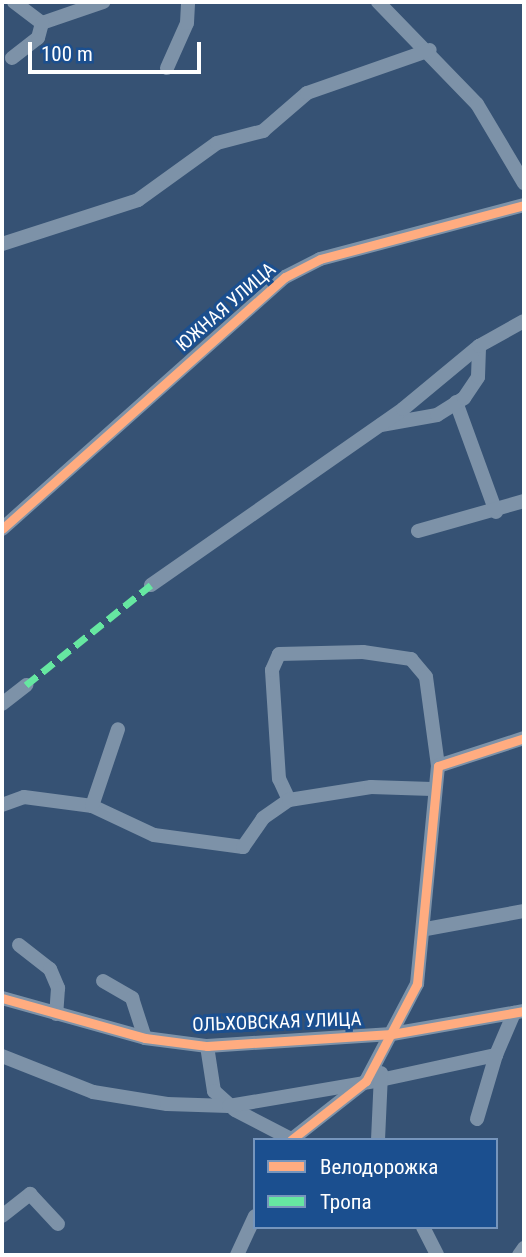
<!DOCTYPE html>
<meta charset="utf-8">
<style>
body{margin:0}
#map{position:relative;width:526px;height:1257px;overflow:hidden;background:#365274;font-family:"Roboto Condensed",sans-serif}
div>[style]{position:absolute}
[style*='--x']{left:calc(var(--x)*1px);top:calc(var(--y)*1px);width:calc(var(--w)*1px);rotate:calc(var(--a)*1deg)}
.minor>*{height:14px;margin:-7px;padding:0 7px;transform-origin:7px;border-radius:7px;background:#7d92a8}
.quiet>*{height:7px;margin-top:-3.5px;transform-origin:0;background:repeating-linear-gradient(90deg,#66e7a1 0 14px,transparent 0 21px)}
.cycleway>*{height:9px;margin:-4.5px;padding:0 4.5px;transform-origin:4.5px;border-radius:4.5px;background:#ffac80}
span{translate:-50% -50%;white-space:nowrap;text-align:center;line-height:1.15;-webkit-text-stroke:6px #1b4f8f;paint-order:stroke}
.street-label{font-size:19px;color:#fff}
.frame{position:absolute;inset:0;border:4px solid #fff;pointer-events:none}
.legend{position:absolute;left:253px;top:1138px;width:245px;height:91px;box-sizing:border-box;background:#1b4f8f;border:2px solid #7695bc;margin:0;padding:9px 12px;list-style:none;font-size:21px;color:#fff}
.legend li{display:flex;align-items:center;gap:14px;height:35px}
.legend b{width:35px;border:2px solid #7695bc}
.scale{position:absolute;left:28px;top:42px;width:173px;height:32px;box-sizing:border-box;border:4px solid #fff;border-top:0;padding-left:9px;font-size:21px;line-height:24px;white-space:nowrap;color:#fff;-webkit-text-stroke:5px #1b4f8f;paint-order:stroke}
</style>
<div id="map">
<div class="minor">
<div style="--x:14;--y:2;--w:35;--a:37"></div>
<div style="--x:42;--y:23;--w:65;--a:-19"></div>
<div style="--x:378;--y:2;--w:142;--a:45.9"></div>
<div style="--x:477;--y:104;--w:92;--a:59.3"></div>
<div style="--x:12;--y:58;--w:33;--a:-38"></div>
<div style="--x:38;--y:38;--w:16;--a:-75"></div>
<div style="--x:167;--y:68;--w:49;--a:-66"></div>
<div style="--x:187;--y:23;--w:21;--a:-87"></div>
<div style="--x:2;--y:244;--w:143;--a:-17.9"></div>
<div style="--x:138;--y:200;--w:97;--a:-35.8"></div>
<div style="--x:217;--y:143;--w:48;--a:-14.6"></div>
<div style="--x:263;--y:131;--w:58;--a:-40.8"></div>
<div style="--x:307;--y:93;--w:130;--a:-19.3"></div>
<div style="--x:456;--y:402;--w:117;--a:70"></div>
<div style="--x:381;--y:425;--w:57;--a:-10.1"></div>
<div style="--x:437;--y:415;--w:32;--a:-32"></div>
<div style="--x:464;--y:398;--w:25;--a:-56"></div>
<div style="--x:478;--y:377;--w:31;--a:-88"></div>
<div style="--x:2;--y:529;--w:379;--a:-41.7"></div>
<div style="--x:285;--y:277;--w:39;--a:-27"></div>
<div style="--x:320;--y:259;--w:211;--a:-14.8"></div>
<div style="--x:418;--y:531;--w:110;--a:-15.8"></div>
<div style="--x:151;--y:585;--w:307;--a:-34.9"></div>
<div style="--x:403;--y:409;--w:99;--a:-39.7"></div>
<div style="--x:479;--y:346;--w:51;--a:-29.1"></div>
<div style="--x:2;--y:704;--w:31;--a:-38"></div>
<div style="--x:289;--y:800;--w:23;--a:-115"></div>
<div style="--x:279;--y:779;--w:109;--a:-93.7"></div>
<div style="--x:272;--y:670;--w:17;--a:-66"></div>
<div style="--x:279;--y:654;--w:84;--a:-1.4"></div>
<div style="--x:363;--y:652;--w:49;--a:8.3"></div>
<div style="--x:411;--y:659;--w:23;--a:50"></div>
<div style="--x:426;--y:677;--w:90;--a:82.3"></div>
<div style="--x:2;--y:805;--w:23;--a:-20"></div>
<div style="--x:24;--y:797;--w:69;--a:7.5"></div>
<div style="--x:92;--y:806;--w:68;--a:25.1"></div>
<div style="--x:154;--y:835;--w:90;--a:7.7"></div>
<div style="--x:243;--y:847;--w:35;--a:-55"></div>
<div style="--x:263;--y:818;--w:32;--a:-35"></div>
<div style="--x:289;--y:800;--w:83;--a:-9"></div>
<div style="--x:371;--y:787;--w:61;--a:1.9"></div>
<div style="--x:92;--y:806;--w:81;--a:-71.3"></div>
<div style="--x:426;--y:929;--w:100;--a:-10.4"></div>
<div style="--x:19;--y:945;--w:39;--a:38"></div>
<div style="--x:50;--y:969;--w:21;--a:67"></div>
<div style="--x:58;--y:988;--w:26;--a:94"></div>
<div style="--x:103;--y:981;--w:34;--a:30"></div>
<div style="--x:132;--y:998;--w:42;--a:72"></div>
<div style="--x:2;--y:998;--w:148;--a:15.6"></div>
<div style="--x:145;--y:1038;--w:63;--a:7.4"></div>
<div style="--x:207;--y:1046;--w:185;--a:-3.7"></div>
<div style="--x:392;--y:1034;--w:134;--a:-9.9"></div>
<div style="--x:207;--y:1046;--w:46;--a:81.2"></div>
<div style="--x:214;--y:1091;--w:28;--a:42"></div>
<div style="--x:235;--y:1110;--w:63;--a:27.4"></div>
<div style="--x:2;--y:1056;--w:98;--a:21.6"></div>
<div style="--x:93;--y:1092;--w:75;--a:9.2"></div>
<div style="--x:167;--y:1104;--w:62;--a:1.8"></div>
<div style="--x:229;--y:1106;--w:154;--a:-9.7"></div>
<div style="--x:380;--y:1080;--w:119;--a:-12.2"></div>
<div style="--x:496;--y:1055;--w:46;--a:-66.8"></div>
<div style="--x:477;--y:1119;--w:67;--a:-73.5"></div>
<div style="--x:291;--y:1140;--w:95;--a:-38.2"></div>
<div style="--x:366;--y:1081;--w:110;--a:-62.3"></div>
<div style="--x:417;--y:984;--w:219;--a:-84.5"></div>
<div style="--x:438;--y:766;--w:90;--a:-18"></div>
<div style="--x:378;--y:1140;--w:67;--a:-87.4"></div>
<div style="--x:2;--y:1216;--w:36;--a:-38"></div>
<div style="--x:30;--y:1194;--w:41;--a:47"></div>
<div style="--x:423;--y:1227;--w:31;--a:63"></div>
<div style="--x:237;--y:1255;--w:43;--a:-65.2"></div>
<div style="--x:519;--y:1255;--w:9;--a:-54"></div>
</div>
<div class="quiet">
<div style="--x:26;--y:685;--w:160;--a:-38.7"></div>
</div>
<div class="cycleway">
<div style="--x:2;--y:529;--w:379;--a:-41.7"></div>
<div style="--x:285;--y:277;--w:39;--a:-27"></div>
<div style="--x:320;--y:259;--w:211;--a:-14.8"></div>
<div style="--x:2;--y:998;--w:148;--a:15.6"></div>
<div style="--x:145;--y:1038;--w:63;--a:7.4"></div>
<div style="--x:207;--y:1046;--w:185;--a:-3.7"></div>
<div style="--x:392;--y:1034;--w:134;--a:-9.9"></div>
<div style="--x:291;--y:1140;--w:95;--a:-38.2"></div>
<div style="--x:366;--y:1081;--w:110;--a:-62.3"></div>
<div style="--x:417;--y:984;--w:219;--a:-84.5"></div>
<div style="--x:438;--y:766;--w:90;--a:-18"></div>
</div>
<div class="street-label">
<span style="left:226px;top:307px;rotate:-41deg">ЮЖНАЯ УЛИЦА</span>
<span style="left:277px;top:1022px;rotate:-2deg">ОЛЬХОВСКАЯ УЛИЦА</span>
</div>
<div class="frame"></div>
<ul class="legend">
<li><b style="height:9px;background:#ffac80"></b>Велодорожка</li>
<li><b style="height:9px;background:#66e7a1"></b>Тропа</li>
</ul>
<div class="scale">100 m</div>
</div>
